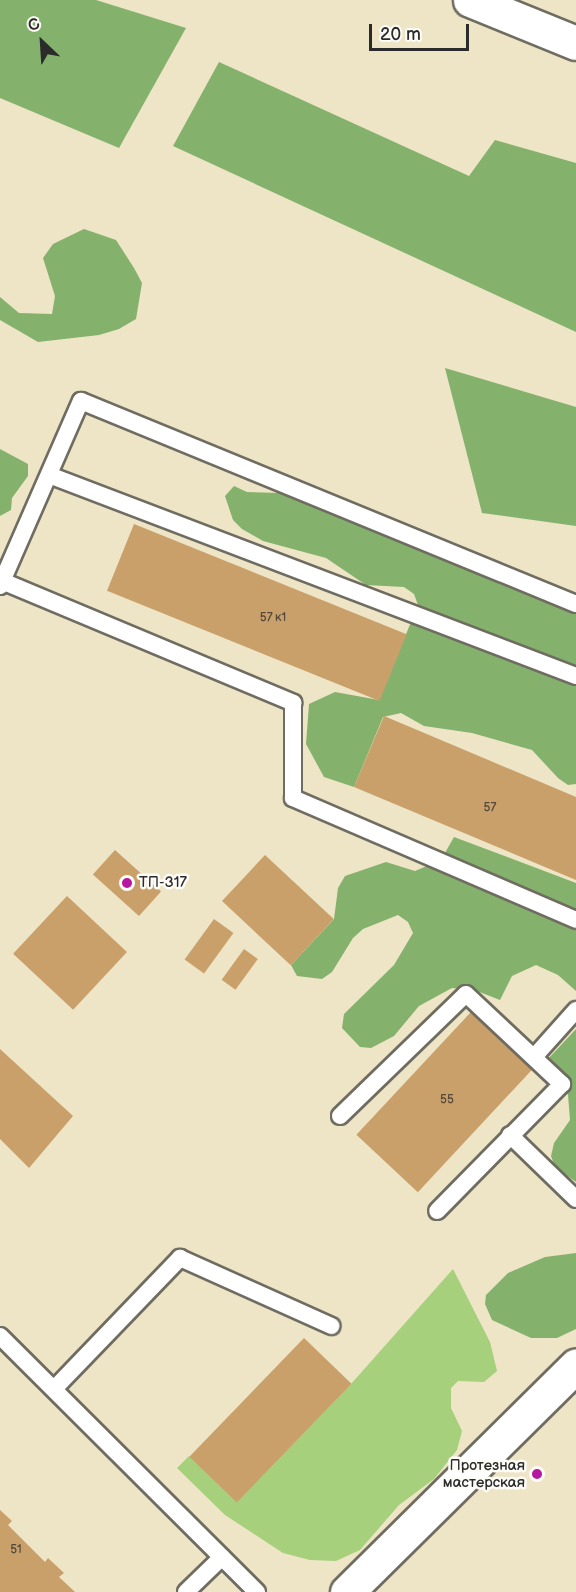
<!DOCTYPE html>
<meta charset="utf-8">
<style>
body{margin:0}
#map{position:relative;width:576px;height:1592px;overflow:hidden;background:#eee4c6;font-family:"Balsamiq Sans",sans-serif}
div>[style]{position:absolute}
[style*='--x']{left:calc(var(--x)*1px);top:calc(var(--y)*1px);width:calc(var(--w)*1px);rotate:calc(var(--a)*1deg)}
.green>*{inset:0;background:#a6d07c}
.forest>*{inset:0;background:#84b26c}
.building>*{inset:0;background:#c99f6a;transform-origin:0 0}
.roads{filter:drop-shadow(2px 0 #6f6c61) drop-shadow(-2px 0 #6f6c61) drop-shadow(0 2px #6f6c61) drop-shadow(0 -2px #6f6c61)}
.lane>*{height:16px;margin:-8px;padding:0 8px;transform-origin:8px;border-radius:8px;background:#fff}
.secondary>*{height:33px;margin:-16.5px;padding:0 16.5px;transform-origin:16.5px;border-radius:16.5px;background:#fff}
.primary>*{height:33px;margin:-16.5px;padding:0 16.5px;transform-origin:16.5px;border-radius:16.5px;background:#fff}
.dots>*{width:16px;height:16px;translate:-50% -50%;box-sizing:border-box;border:3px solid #fdfcf7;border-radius:50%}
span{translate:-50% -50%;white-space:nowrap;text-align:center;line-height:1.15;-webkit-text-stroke:5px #fdfcf7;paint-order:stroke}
.number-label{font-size:12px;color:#52483b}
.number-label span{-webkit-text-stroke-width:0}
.poi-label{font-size:15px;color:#2b2b2b}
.left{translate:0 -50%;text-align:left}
.right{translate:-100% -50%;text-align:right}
.north{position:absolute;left:12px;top:12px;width:60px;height:60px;-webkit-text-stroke:4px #fdfcf7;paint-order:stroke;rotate:335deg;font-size:16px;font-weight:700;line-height:24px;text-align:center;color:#2b2b2b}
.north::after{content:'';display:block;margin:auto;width:21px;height:27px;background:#2b2b2b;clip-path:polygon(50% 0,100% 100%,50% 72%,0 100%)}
.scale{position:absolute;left:369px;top:24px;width:100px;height:27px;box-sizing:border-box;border:3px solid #2b2b2b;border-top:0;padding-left:8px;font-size:18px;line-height:21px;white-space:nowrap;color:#2b2b2b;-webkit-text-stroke:4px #fdfcf7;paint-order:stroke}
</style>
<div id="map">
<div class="green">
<div style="clip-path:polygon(453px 1269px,490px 1342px,497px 1371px,484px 1382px,458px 1381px,451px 1388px,451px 1408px,462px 1431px,457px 1450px,434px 1479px,399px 1505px,360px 1550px,336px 1561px,310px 1560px,283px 1553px,225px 1515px,177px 1468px,189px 1456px,237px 1502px,351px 1384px)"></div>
</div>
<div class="forest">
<div style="clip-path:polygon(0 0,96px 0,186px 28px,119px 148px,0 98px)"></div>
<div style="clip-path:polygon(219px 62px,469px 176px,495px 140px,576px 163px,576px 332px,173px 146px)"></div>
<div style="clip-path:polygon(84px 229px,116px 240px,134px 268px,142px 283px,136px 319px,119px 329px,99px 335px,38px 342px,0 320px,0 297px,19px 313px,52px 314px,55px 296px,43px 258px,53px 244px)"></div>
<div style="clip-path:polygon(445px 368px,576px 407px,576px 526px,482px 513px)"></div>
<div style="clip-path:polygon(0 449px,28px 464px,28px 476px,12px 498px,11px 510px,0 516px)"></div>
<div style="clip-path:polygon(234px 486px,247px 492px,279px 493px,576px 613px,576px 784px,568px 785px,558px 778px,532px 750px,472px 733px,424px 726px,401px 713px,383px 717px,354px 787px,324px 777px,306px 744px,309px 704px,335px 692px,379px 700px,418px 605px,414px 594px,404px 587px,366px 585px,326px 558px,263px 541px,242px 529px,233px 520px,225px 496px)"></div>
<div style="clip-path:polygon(454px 837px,576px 883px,576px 991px,558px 975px,536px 965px,512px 976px,500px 1000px,477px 991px,452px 988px,419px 1006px,394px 1036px,371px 1048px,360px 1047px,342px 1028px,344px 1014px,394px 965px,413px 933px,408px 922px,398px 915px,363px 929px,353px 938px,332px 972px,322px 979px,297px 976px,291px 965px,334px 919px,338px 888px,345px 876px,386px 862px,415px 871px,441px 860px)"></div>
<div style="clip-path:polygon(576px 1029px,576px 1182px,555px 1167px,551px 1156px,554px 1143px,570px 1120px,568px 1095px,562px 1084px,539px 1076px,533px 1065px,547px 1060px)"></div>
<div style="clip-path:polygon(576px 1253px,576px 1329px,557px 1338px,531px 1338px,492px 1320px,485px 1304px,486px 1295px,508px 1273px,545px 1257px)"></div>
</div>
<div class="building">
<div style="left:134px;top:524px;width:294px;height:72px;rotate:22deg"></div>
<div style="clip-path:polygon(384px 716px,576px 797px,576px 880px,354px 787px)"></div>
<div style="left:115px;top:850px;width:62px;height:33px;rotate:42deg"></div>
<div style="left:265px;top:855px;width:94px;height:63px;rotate:43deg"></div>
<div style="left:67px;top:896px;width:82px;height:79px;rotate:43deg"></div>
<div style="left:214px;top:919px;width:24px;height:50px;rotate:36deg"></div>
<div style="left:244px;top:949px;width:17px;height:38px;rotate:36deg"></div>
<div style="left:471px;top:1012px;width:84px;height:168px;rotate:43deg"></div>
<div style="clip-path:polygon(0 1049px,73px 1116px,29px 1168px,0 1139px)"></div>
<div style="left:304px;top:1338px;width:66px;height:165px;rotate:44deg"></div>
<div style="clip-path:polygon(0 1510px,12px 1521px,8px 1525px,45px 1562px,48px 1558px,64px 1573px,59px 1577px,75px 1592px,0 1592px)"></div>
</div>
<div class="roads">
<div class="lane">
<div style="--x:49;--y:475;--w:564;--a:20.88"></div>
<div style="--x:2;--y:581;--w:316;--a:22.7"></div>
<div style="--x:293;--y:703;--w:95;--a:90"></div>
<div style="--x:293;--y:798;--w:308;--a:23.3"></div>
<div style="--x:0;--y:586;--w:202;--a:-66.4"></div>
<div style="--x:81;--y:401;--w:535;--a:22.3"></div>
<div style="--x:534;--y:1057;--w:63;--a:-48.2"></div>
<div style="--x:340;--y:1116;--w:175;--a:-44.1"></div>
<div style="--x:466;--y:994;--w:132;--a:43.2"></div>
<div style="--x:562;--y:1084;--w:178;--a:134.5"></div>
<div style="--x:510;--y:1135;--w:92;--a:44.1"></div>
<div style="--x:0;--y:1336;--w:363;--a:44.9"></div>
<div style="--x:54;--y:1389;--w:182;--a:-46.1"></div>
<div style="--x:180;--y:1258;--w:166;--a:24.2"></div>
<div style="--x:186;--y:1592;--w:50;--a:-44.2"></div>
</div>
<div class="secondary">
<div style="--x:347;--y:1592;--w:322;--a:-44.7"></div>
</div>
<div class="primary">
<div style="--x:470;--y:0;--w:114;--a:22.1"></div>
</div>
</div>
<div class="dots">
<div style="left:127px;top:883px;background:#b5179e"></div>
<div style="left:537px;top:1474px;background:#b5179e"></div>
</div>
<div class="number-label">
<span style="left:273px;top:618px">57 к1</span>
<span style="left:490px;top:808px">57</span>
<span style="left:447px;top:1100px">55</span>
<span style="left:16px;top:1550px">51</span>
</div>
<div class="poi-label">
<span class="left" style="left:139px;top:883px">ТП-317</span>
<span class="right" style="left:525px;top:1474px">Протезная<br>мастерская</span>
</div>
<div class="north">С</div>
<div class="scale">20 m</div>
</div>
